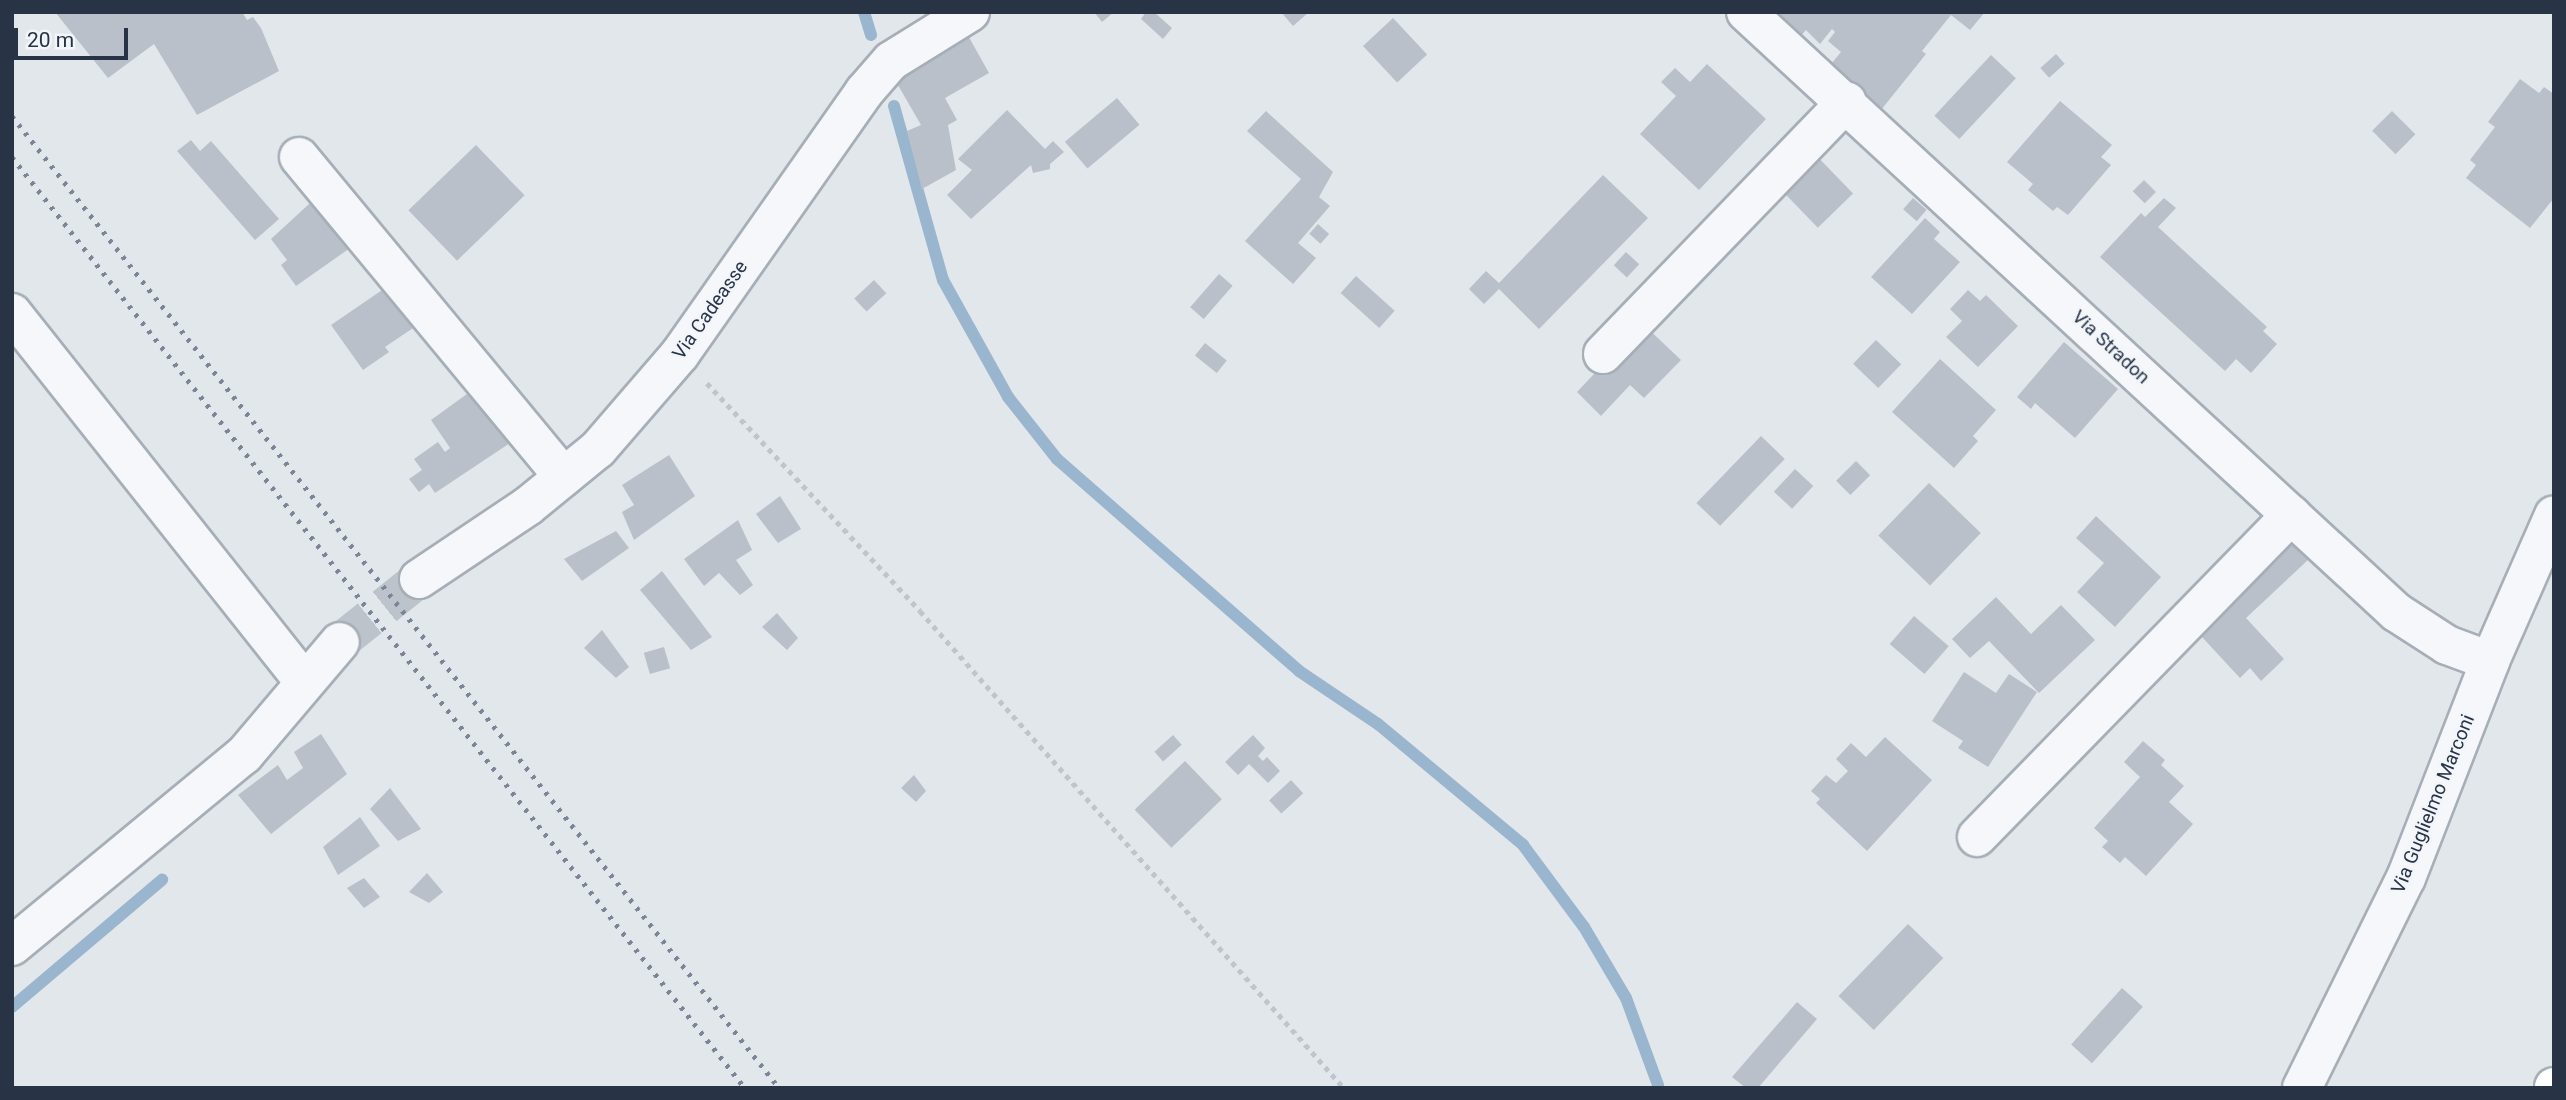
<!DOCTYPE html>
<style>
body{margin:0}
#map{position:relative;width:2566px;height:1100px;overflow:hidden;background:#e2e7ec;font-family:Roboto,sans-serif}
div>[style]{position:absolute}
[style*='--x']{left:calc(var(--x)*1px);top:calc(var(--y)*1px);width:calc(var(--w)*1px);rotate:calc(var(--a)*1deg)}
.stream>*{height:12px;margin:-6px;padding:0 6px;transform-origin:6px;border-radius:6px;background:#9ab6cf}
.building>*{inset:0;background:#b9c0ca;transform-origin:0 0}
.minor-tunnel>*{height:38px;margin-top:-19px;transform-origin:0;background:repeating-linear-gradient(90deg,#bdc3cb 0 38px,transparent 0 57px)}
.path>*{height:4.5px;margin-top:-2.25px;transform-origin:0;background:repeating-linear-gradient(90deg,#c0c4cb 0 5px,transparent 0 10px)}
.roads{filter:drop-shadow(2px 0 #a6aeb7) drop-shadow(-2px 0 #a6aeb7) drop-shadow(0 2px #a6aeb7) drop-shadow(0 -2px #a6aeb7)}
.minor>*{height:38px;margin:-19px;padding:0 19px;transform-origin:19px;border-radius:19px;background:#f6f7fa}
.secondary>*{height:38px;margin:-19px;padding:0 19px;transform-origin:19px;border-radius:19px;background:#fff}
.rail>*{height:5px;margin-top:-2.5px;transform-origin:0;background:repeating-linear-gradient(90deg,#7a8697 0 3.5px,transparent 0 10.5px)}
span{translate:-50% -50%;white-space:nowrap;text-align:center;line-height:1.15;-webkit-text-stroke:5px #f2f5f9;paint-order:stroke}
.street-label{font-size:19px;color:#283446}
.frame{position:absolute;inset:0;border:14px solid #283446;pointer-events:none}
.scale{position:absolute;left:14px;top:28px;width:114px;height:32px;box-sizing:border-box;border:4px solid #283446;border-top:0;padding-left:9px;font-size:21px;line-height:24px;white-space:nowrap;color:#283446;-webkit-text-stroke:5px #f2f5f9;paint-order:stroke}
</style>
<div id="map">
<div class="stream">
<div style="--x:864;--y:12;--w:24;--a:73"></div>
<div style="--x:894;--y:106;--w:181;--a:74.3"></div>
<div style="--x:943;--y:280;--w:134;--a:60.9"></div>
<div style="--x:1008;--y:397;--w:79;--a:51.7"></div>
<div style="--x:1057;--y:459;--w:322;--a:41.2"></div>
<div style="--x:1299;--y:671;--w:95;--a:33.9"></div>
<div style="--x:1378;--y:724;--w:189;--a:39.8"></div>
<div style="--x:1523;--y:845;--w:102;--a:53.4"></div>
<div style="--x:1584;--y:927;--w:82;--a:59.4"></div>
<div style="--x:1626;--y:998;--w:93;--a:69.8"></div>
<div style="--x:12;--y:1007;--w:197;--a:-40.3"></div>
</div>
<div class="building">
<div style="clip-path:polygon(55px 12px,242px 12px,247px 20px,253px 17px,261px 28px,279px 71px,197px 115px,154px 44px,108px 78px)"></div>
<div style="clip-path:polygon(1094px 12px,1114px 12px,1102px 22px)"></div>
<div style="clip-path:polygon(1146px 12px,1154px 12px,1172px 28px,1163px 39px,1141px 19px)"></div>
<div style="clip-path:polygon(1281px 12px,1309px 12px,1293px 26px)"></div>
<div style="clip-path:polygon(1767px 12px,1985px 12px,1970px 30px,1951px 15px,1922px 51px,1926px 54px,1881px 110px,1844px 81px,1848px 77px,1831px 64px,1841px 52px,1828px 41px,1835px 32px,1832px 29px,1820px 44px,1806px 30px,1797px 40px)"></div>
<div style="left:1393px;top:18px;width:50px;height:41px;rotate:47deg"></div>
<div style="clip-path:polygon(961px 23px,989px 73px,945px 98px,957px 120px,948px 125px,956px 170px,922px 189px,907px 131px,921px 125px,891px 73px)"></div>
<div style="left:2056px;top:54px;width:13px;height:21px;rotate:48deg"></div>
<div style="left:1991px;top:55px;width:34px;height:83px;rotate:43deg"></div>
<div style="clip-path:polygon(1707px 64px,1766px 119px,1699px 190px,1640px 134px,1676px 96px,1661px 82px,1675px 68px,1690px 82px)"></div>
<div style="clip-path:polygon(2520px 79px,2539px 93px,2544px 87px,2554px 94px,2554px 198px,2530px 228px,2466px 178px,2476px 165px,2470px 160px,2495px 127px,2488px 122px)"></div>
<div style="left:1117px;top:98px;width:35px;height:68px;rotate:50deg"></div>
<div style="clip-path:polygon(2060px 101px,2112px 145px,2101px 157px,2111px 165px,2068px 215px,2057px 207px,2053px 211px,2028px 190px,2033px 184px,2007px 162px)"></div>
<div style="clip-path:polygon(1007px 110px,1045px 149px,1053px 141px,1064px 152px,1050px 164px,1050px 169px,1033px 173px,1031px 165px,971px 219px,947px 195px,972px 170px,958px 159px)"></div>
<div style="clip-path:polygon(1266px 111px,1333px 172px,1319px 197px,1330px 206px,1298px 243px,1316px 258px,1293px 284px,1245px 241px,1301px 179px,1247px 131px)"></div>
<div style="left:2392px;top:111px;width:33px;height:28px;rotate:45deg"></div>
<div style="clip-path:polygon(191px 140px,200px 151px,211px 141px,279px 219px,255px 240px,177px 151px)"></div>
<div style="left:476px;top:145px;width:70px;height:94px;rotate:46deg"></div>
<div style="left:1810px;top:149px;width:62px;height:49px;rotate:46deg"></div>
<div style="clip-path:polygon(1603px 175px,1648px 218px,1539px 329px,1499px 289px,1484px 304px,1469px 289px,1486px 271px,1499px 283px)"></div>
<div style="left:2144px;top:180px;width:17px;height:16px;rotate:45deg"></div>
<div style="clip-path:polygon(322px 192px,360px 241px,296px 286px,281px 265px,287px 260px,271px 239px)"></div>
<div style="left:1913px;top:198px;width:18px;height:15px;rotate:41deg"></div>
<div style="clip-path:polygon(2164px 198px,2176px 208px,2158px 227px,2267px 327px,2263px 331px,2277px 344px,2251px 373px,2236px 359px,2225px 371px,2100px 257px,2141px 213px,2145px 217px)"></div>
<div style="clip-path:polygon(1925px 218px,1940px 232px,1934px 239px,1960px 262px,1912px 314px,1871px 277px)"></div>
<div style="left:1318px;top:224px;width:15px;height:13px;rotate:42deg"></div>
<div style="left:1626px;top:252px;width:18px;height:18px;rotate:43deg"></div>
<div style="left:1219px;top:274px;width:18px;height:44px;rotate:41deg"></div>
<div style="left:1356px;top:276px;width:52px;height:23px;rotate:42deg"></div>
<div style="left:874px;top:280px;width:18px;height:27px;rotate:47deg"></div>
<div style="clip-path:polygon(391px 284px,419px 324px,385px 347px,389px 352px,363px 370px,331px 325px)"></div>
<div style="clip-path:polygon(1968px 290px,1980px 301px,1986px 295px,2018px 326px,1978px 367px,1946px 337px,1962px 321px,1950px 309px)"></div>
<div style="clip-path:polygon(1642px 323px,1681px 360px,1644px 398px,1630px 385px,1601px 416px,1577px 392px)"></div>
<div style="left:1876px;top:340px;width:35px;height:33px;rotate:44deg"></div>
<div style="clip-path:polygon(2064px 342px,2118px 389px,2075px 438px,2035px 403px,2031px 409px,2017px 397px)"></div>
<div style="left:1205px;top:343px;width:28px;height:16px;rotate:39deg"></div>
<div style="clip-path:polygon(1940px 359px,1996px 410px,1973px 436px,1978px 441px,1954px 468px,1892px 412px)"></div>
<div style="clip-path:polygon(478px 386px,516px 439px,435px 493px,429px 484px,419px 492px,409px 479px,422px 470px,414px 459px,438px 442px,445px 452px,450px 448px,431px 420px)"></div>
<div style="left:1761px;top:436px;width:33px;height:93px;rotate:44deg"></div>
<div style="clip-path:polygon(669px 455px,695px 496px,634px 540px,622px 512px,634px 505px,622px 485px)"></div>
<div style="left:1856px;top:461px;width:20px;height:28px;rotate:45deg"></div>
<div style="left:1795px;top:469px;width:25px;height:31px;rotate:43deg"></div>
<div style="left:1929px;top:483px;width:72px;height:73px;rotate:44deg"></div>
<div style="clip-path:polygon(780px 496px,801px 529px,778px 543px,756px 514px)"></div>
<div style="clip-path:polygon(2096px 516px,2161px 577px,2115px 627px,2077px 592px,2104px 563px,2076px 538px)"></div>
<div style="clip-path:polygon(738px 520px,752px 550px,736px 560px,753px 585px,740px 595px,719px 573px,704px 586px,684px 559px)"></div>
<div style="clip-path:polygon(616px 531px,629px 548px,582px 581px,564px 559px)"></div>
<div style="clip-path:polygon(2284px 533px,2309px 559px,2246px 618px,2284px 659px,2261px 681px,2250px 668px,2240px 678px,2189px 623px)"></div>
<div style="clip-path:polygon(662px 571px,712px 637px,691px 650px,640px 590px)"></div>
<div style="clip-path:polygon(1996px 597px,2031px 634px,2061px 605px,2095px 640px,2039px 693px,1989px 641px,1970px 658px,1952px 639px)"></div>
<div style="clip-path:polygon(777px 613px,798px 638px,787px 650px,762px 627px)"></div>
<div style="left:1914px;top:616px;width:46px;height:37px;rotate:41deg"></div>
<div style="clip-path:polygon(602px 630px,629px 667px,616px 678px,584px 648px)"></div>
<div style="left:664px;top:647px;width:22px;height:21px;rotate:74deg"></div>
<div style="clip-path:polygon(1964px 672px,1996px 693px,2009px 674px,2037px 692px,1988px 767px,1958px 748px,1963px 741px,1932px 721px)"></div>
<div style="clip-path:polygon(321px 734px,347px 774px,271px 834px,238px 795px,278px 765px,287px 780px,303px 768px,294px 752px)"></div>
<div style="left:1173px;top:735px;width:13px;height:25px;rotate:48deg"></div>
<div style="clip-path:polygon(1253px 735px,1265px 748px,1258px 756px,1263px 761px,1267px 757px,1280px 771px,1268px 783px,1249px 764px,1238px 775px,1225px 762px)"></div>
<div style="clip-path:polygon(1885px 737px,1932px 780px,1867px 851px,1816px 803px,1820px 799px,1811px 791px,1826px 775px,1836px 783px,1848px 771px,1836px 759px,1851px 743px,1866px 757px)"></div>
<div style="clip-path:polygon(2143px 741px,2165px 760px,2161px 765px,2184px 786px,2169px 802px,2193px 824px,2146px 876px,2125px 857px,2120px 863px,2102px 847px,2108px 841px,2094px 828px,2140px 777px,2124px 762px)"></div>
<div style="left:1185px;top:761px;width:53px;height:70px;rotate:46deg"></div>
<div style="clip-path:polygon(914px 775px,926px 791px,916px 802px,901px 788px)"></div>
<div style="left:1291px;top:780px;width:18px;height:30px;rotate:47deg"></div>
<div style="clip-path:polygon(390px 788px,421px 829px,398px 841px,370px 809px)"></div>
<div style="clip-path:polygon(360px 817px,380px 846px,338px 875px,323px 847px)"></div>
<div style="clip-path:polygon(427px 873px,443px 892px,429px 903px,409px 892px)"></div>
<div style="clip-path:polygon(364px 878px,380px 897px,364px 908px,347px 888px)"></div>
<div style="left:1908px;top:924px;width:49px;height:100px;rotate:44deg"></div>
<div style="left:2122px;top:988px;width:28px;height:76px;rotate:42deg"></div>
<div style="clip-path:polygon(1797px 1002px,1817px 1019px,1758px 1088px,1746px 1088px,1732px 1077px)"></div>
</div>
<div class="minor-tunnel">
<div style="--x:340;--y:642;--w:101;--a:-38.6"></div>
</div>
<div class="path">
<div style="--x:707;--y:383;--w:312;--a:46.9"></div>
<div style="--x:920;--y:611;--w:638;--a:48.37"></div>
</div>
<div class="roads">
<div class="minor">
<div style="--x:1746;--y:12;--w:885;--a:42.71"></div>
<div style="--x:2396;--y:612;--w:61;--a:32.9"></div>
<div style="--x:2447;--y:645;--w:46;--a:20.4"></div>
<div style="--x:299;--y:157;--w:415;--a:50.4"></div>
<div style="--x:12;--y:313;--w:468;--a:51.6"></div>
<div style="--x:1603;--y:354;--w:351;--a:-46"></div>
<div style="--x:419;--y:579;--w:131;--a:-33.8"></div>
<div style="--x:528;--y:506;--w:90;--a:-39.2"></div>
<div style="--x:598;--y:449;--w:125;--a:-49.2"></div>
<div style="--x:680;--y:354;--w:320;--a:-54.9"></div>
<div style="--x:864;--y:92;--w:41;--a:-48.9"></div>
<div style="--x:891;--y:61;--w:93;--a:-31.8"></div>
<div style="--x:1977;--y:837;--w:450;--a:-45.7"></div>
<div style="--x:12;--y:946;--w:301;--a:-39.5"></div>
<div style="--x:244;--y:755;--w:148;--a:-49.7"></div>
<div style="--x:2302;--y:1088;--w:234;--a:-63.7"></div>
<div style="--x:2406;--y:878;--w:233;--a:-68.8"></div>
<div style="--x:2490;--y:661;--w:159;--a:-66.3"></div>
</div>
<div class="secondary">
<div style="--x:2554;--y:1088;--w:1;--a:-90"></div>
</div>
</div>
<div class="rail">
<div style="--x:12;--y:116;--w:1238;--a:51.72"></div>
<div style="--x:12;--y:157;--w:1185;--a:51.79"></div>
</div>
<div class="street-label">
<span style="left:710px;top:310px;rotate:-55deg">Via Cadeasse</span>
<span style="left:2111px;top:347px;rotate:43deg">Via Stradon</span>
<span style="left:2433px;top:804px;rotate:-68deg">Via Guglielmo Marconi</span>
</div>
<div class="frame"></div>
<div class="scale">20 m</div>
</div>
